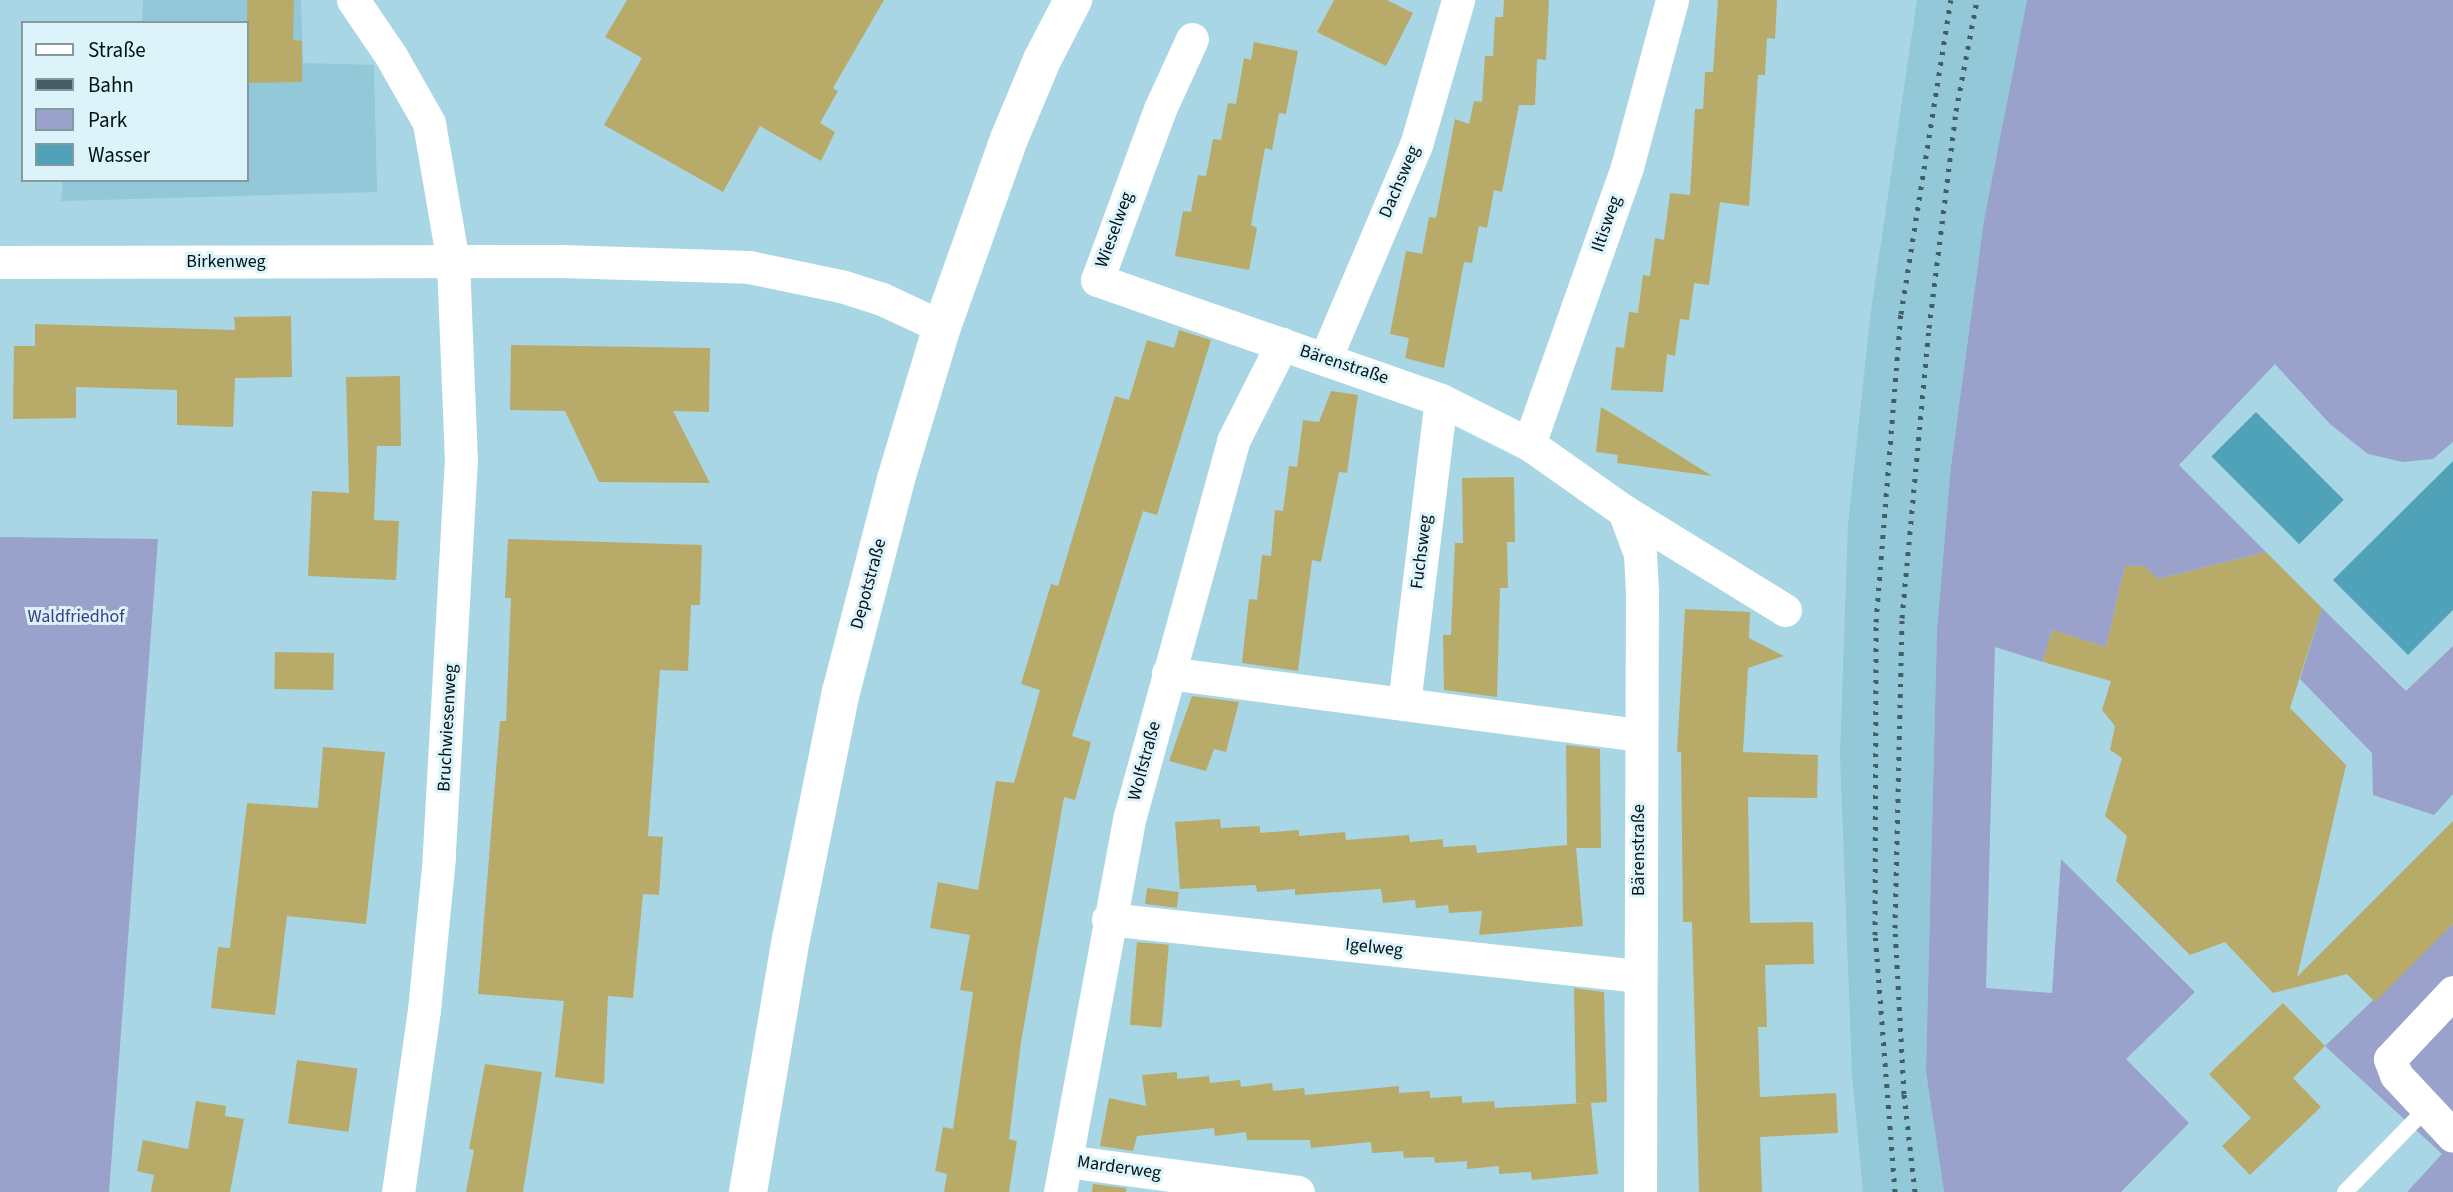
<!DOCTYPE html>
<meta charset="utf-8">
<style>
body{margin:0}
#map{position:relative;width:2453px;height:1192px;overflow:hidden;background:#a8d6e4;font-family:"Source Sans 3",sans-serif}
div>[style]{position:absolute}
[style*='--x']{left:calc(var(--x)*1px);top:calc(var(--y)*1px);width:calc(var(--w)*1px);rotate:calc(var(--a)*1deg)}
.built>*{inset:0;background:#92c8d8}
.green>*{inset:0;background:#9aa1cb}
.water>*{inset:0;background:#4fa2b8;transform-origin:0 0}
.building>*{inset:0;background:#b8ab6a;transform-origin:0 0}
.lane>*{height:16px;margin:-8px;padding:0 8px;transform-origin:8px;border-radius:8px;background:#fff}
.street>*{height:33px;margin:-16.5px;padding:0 16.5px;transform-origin:16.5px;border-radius:16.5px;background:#fff}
.secondary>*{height:38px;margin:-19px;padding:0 19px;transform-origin:19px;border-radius:19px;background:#fff}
.rail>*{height:5px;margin-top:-2.5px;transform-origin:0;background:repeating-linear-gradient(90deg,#435e67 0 3.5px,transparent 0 10.5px)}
span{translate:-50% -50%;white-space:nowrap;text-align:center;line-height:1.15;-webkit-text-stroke:6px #dcf3fa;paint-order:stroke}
.street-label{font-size:18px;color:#021217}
.park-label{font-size:18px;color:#3b3e85}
.legend{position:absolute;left:21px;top:21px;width:228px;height:161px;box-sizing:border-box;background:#dcf3fa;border:2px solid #85999f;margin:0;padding:9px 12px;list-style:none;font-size:21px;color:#021217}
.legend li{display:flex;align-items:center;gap:14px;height:35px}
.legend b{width:35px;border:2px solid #85999f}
</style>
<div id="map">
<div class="built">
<div style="clip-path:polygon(143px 0,301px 0,303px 63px,374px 65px,377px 192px,61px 201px,63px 180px,247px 180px,247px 23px,142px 23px)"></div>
<div style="clip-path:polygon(1917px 0,2027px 0,1984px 220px,1951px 466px,1937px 629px,1926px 1072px,1944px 1192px,1863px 1192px,1852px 1074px,1840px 755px,1848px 524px,1871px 310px)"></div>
</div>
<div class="green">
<div style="clip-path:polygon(2027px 0,2453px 0,2453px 442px,2433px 459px,2403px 462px,2368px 454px,2330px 424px,2275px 364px,2179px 465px,2266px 552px,2158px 579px,2144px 566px,2125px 566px,2106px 647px,2052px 630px,2043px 662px,1995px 647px,1986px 988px,2052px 993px,2061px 859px,2195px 992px,2126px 1059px,2189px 1123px,2121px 1192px,1944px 1192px,1926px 1072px,1937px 629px,1951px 466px,1984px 220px)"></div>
<div style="clip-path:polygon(0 537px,158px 539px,109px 1192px,0 1192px)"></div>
<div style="clip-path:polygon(2322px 608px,2406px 691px,2453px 646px,2453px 794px,2434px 815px,2373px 795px,2372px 753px,2300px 679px)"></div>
<div style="clip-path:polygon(2453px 924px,2453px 1192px,2407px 1192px,2442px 1154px,2325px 1046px)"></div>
</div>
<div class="water">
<div style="left:2256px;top:412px;width:124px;height:63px;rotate:45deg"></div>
<div style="clip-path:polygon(2453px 461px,2453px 610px,2408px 655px,2333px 580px)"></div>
</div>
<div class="building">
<div style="clip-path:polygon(247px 0,294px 0,293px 40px,302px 41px,302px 82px,247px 83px)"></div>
<div style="clip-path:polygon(627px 0,884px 0,833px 88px,838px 91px,820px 123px,835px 132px,821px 161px,760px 126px,723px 192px,604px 125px,642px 58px,605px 37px)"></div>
<div style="clip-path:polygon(1334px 0,1387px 0,1413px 13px,1386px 66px,1317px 32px)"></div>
<div style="clip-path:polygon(1504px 0,1549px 0,1546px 60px,1537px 59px,1535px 105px,1519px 105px,1502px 192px,1494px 190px,1487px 228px,1479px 226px,1472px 263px,1464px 262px,1444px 368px,1405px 358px,1409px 338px,1390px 334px,1406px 251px,1422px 254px,1429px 217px,1436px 218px,1455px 119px,1469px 124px,1474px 101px,1482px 102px,1485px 56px,1493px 56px,1495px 17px,1503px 17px)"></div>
<div style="clip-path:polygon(1718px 0,1777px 0,1775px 39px,1767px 38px,1765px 75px,1758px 75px,1749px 206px,1720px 202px,1709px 285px,1694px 283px,1689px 320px,1680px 319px,1675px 356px,1667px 354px,1663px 392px,1611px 390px,1616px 347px,1624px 348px,1629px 312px,1638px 313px,1643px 275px,1650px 276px,1655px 238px,1664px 240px,1670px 193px,1690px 195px,1695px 109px,1703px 109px,1705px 72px,1713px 72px)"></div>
<div style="clip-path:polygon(1254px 42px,1298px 51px,1286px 114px,1279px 113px,1272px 150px,1265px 148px,1251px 225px,1257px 228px,1249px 270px,1175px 256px,1183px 211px,1191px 212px,1198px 175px,1206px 176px,1213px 139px,1221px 140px,1228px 103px,1236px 104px,1244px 58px,1251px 60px)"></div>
<div style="clip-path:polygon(291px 316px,292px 377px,235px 378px,233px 427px,177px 425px,177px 390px,76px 387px,76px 418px,13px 419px,14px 346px,35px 346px,35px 324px,235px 330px,234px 317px)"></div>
<div style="clip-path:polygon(1179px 330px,1211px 340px,1157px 515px,1143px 511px,1072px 736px,1091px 742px,1075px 800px,1064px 797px,1021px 1042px,1009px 1139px,1017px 1141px,1009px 1192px,944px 1192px,947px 1174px,935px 1171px,943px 1127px,953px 1129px,973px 992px,960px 990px,970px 935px,930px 928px,938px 882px,978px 890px,996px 781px,1014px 783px,1040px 690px,1021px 684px,1051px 584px,1058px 586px,1115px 396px,1129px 400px,1147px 340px,1174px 348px)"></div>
<div style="clip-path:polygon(511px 345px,710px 348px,709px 412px,673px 411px,710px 483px,599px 482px,565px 411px,510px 410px)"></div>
<div style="clip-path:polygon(400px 376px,401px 446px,377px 446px,374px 520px,399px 521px,396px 580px,308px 576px,312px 491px,349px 493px,346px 377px)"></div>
<div style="clip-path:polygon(1331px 391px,1358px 395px,1347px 473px,1339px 472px,1321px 562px,1312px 560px,1298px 671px,1242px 663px,1249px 599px,1257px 600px,1262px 555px,1271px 556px,1275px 510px,1283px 511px,1289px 466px,1297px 467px,1303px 420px,1319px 422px)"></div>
<div style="clip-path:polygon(1601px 407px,1626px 422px,1712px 476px,1617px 463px,1618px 455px,1596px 452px)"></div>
<div style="clip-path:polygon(1514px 477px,1515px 542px,1507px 542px,1508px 588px,1500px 588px,1497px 697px,1444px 690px,1443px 635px,1451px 635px,1455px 543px,1463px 543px,1462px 478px)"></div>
<div style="clip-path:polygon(508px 539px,702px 545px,700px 605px,691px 605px,688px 671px,660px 670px,648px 836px,663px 837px,659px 895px,643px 894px,633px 998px,608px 996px,604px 1084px,555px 1077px,564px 1001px,478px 994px,500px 721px,506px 721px,511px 598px,505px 598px)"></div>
<div style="clip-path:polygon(2266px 552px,2322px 608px,2290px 708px,2346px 765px,2297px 977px,2453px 821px,2453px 924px,2375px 1002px,2347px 974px,2273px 993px,2225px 942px,2190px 955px,2116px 881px,2127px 836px,2105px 816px,2122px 758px,2110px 750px,2115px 726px,2102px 710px,2111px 681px,2043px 662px,2052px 630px,2106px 647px,2125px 566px,2144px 566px,2158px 579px)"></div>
<div style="clip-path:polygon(1685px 609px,1750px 612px,1749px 638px,1784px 656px,1748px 668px,1743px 752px,1818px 755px,1817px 798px,1748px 797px,1750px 923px,1813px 922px,1814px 964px,1765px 965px,1767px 1027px,1758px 1027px,1760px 1097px,1836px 1093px,1838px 1133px,1760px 1137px,1762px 1192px,1699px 1192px,1692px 922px,1683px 922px,1681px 752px,1677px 752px)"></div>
<div style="left:275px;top:652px;width:59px;height:37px;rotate:1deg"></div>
<div style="clip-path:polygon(1192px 696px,1239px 702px,1226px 752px,1214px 749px,1206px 771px,1169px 761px)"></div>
<div style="clip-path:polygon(1566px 745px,1600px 749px,1601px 848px,1576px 848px,1583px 926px,1479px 935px,1482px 911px,1449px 913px,1448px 905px,1416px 908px,1415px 900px,1383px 903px,1381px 889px,1295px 895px,1295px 889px,1257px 892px,1256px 885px,1180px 889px,1175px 822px,1220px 819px,1221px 828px,1260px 826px,1260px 833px,1299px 830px,1299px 836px,1345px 832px,1346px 840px,1409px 835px,1410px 842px,1443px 839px,1443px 847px,1476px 845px,1477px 853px,1567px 845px)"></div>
<div style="clip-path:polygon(323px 747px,385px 752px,366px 924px,287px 916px,275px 1015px,211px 1008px,218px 947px,230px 948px,247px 803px,318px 808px)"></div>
<div style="left:1147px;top:888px;width:32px;height:16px;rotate:7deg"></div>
<div style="left:1137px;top:942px;width:32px;height:83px;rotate:5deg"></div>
<div style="clip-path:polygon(1574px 988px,1604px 992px,1607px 1102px,1591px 1103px,1598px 1174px,1532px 1180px,1531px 1172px,1499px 1174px,1499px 1166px,1467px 1169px,1467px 1161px,1435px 1163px,1434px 1157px,1404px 1158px,1403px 1151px,1372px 1153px,1371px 1142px,1311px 1148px,1310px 1140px,1247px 1140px,1246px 1132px,1215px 1136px,1214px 1128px,1137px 1136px,1133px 1151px,1100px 1146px,1109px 1098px,1146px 1106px,1142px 1075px,1177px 1072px,1177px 1079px,1209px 1076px,1210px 1083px,1240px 1080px,1241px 1087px,1272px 1083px,1273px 1091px,1304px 1088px,1305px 1095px,1399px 1086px,1399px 1093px,1430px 1091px,1430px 1098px,1462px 1096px,1462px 1103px,1494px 1101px,1495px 1108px,1586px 1103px,1576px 1103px)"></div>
<div style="clip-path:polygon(2283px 1003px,2325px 1046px,2293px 1078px,2321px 1107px,2250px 1175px,2222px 1146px,2251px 1118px,2209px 1074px)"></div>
<div style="left:297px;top:1060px;width:61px;height:64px;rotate:8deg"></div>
<div style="clip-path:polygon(485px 1064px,542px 1072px,523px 1192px,466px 1192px,474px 1150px,469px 1149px)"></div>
<div style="clip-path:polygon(196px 1101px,226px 1106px,225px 1116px,244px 1119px,230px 1192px,151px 1192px,154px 1175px,137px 1171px,143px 1140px,188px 1149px)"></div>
<div style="clip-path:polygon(1093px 1184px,1126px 1188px,1126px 1192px,1092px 1192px)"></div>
</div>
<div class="lane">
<div style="--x:2345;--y:1192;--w:117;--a:-45.7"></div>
</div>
<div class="street">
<div style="--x:353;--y:0;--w:68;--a:55.8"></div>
<div style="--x:391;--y:56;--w:77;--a:60.4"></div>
<div style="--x:429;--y:123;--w:141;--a:80.2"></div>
<div style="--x:453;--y:262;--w:196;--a:87.7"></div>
<div style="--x:461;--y:458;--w:400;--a:93.2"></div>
<div style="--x:439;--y:857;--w:154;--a:95.6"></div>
<div style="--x:424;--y:1010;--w:184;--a:98.1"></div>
<div style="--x:1192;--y:39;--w:77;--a:114.6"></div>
<div style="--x:1160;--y:109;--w:182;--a:110.2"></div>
<div style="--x:1097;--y:280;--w:364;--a:19.2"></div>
<div style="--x:1441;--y:400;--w:98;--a:26.6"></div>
<div style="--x:1529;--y:444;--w:116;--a:35.2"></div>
<div style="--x:1624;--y:511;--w:46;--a:69.6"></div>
<div style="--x:1640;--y:554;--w:36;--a:87"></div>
<div style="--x:1642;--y:590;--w:602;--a:90.19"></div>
<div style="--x:0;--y:262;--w:562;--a:-0.1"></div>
<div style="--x:562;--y:261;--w:187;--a:1.8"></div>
<div style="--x:749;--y:267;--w:94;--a:11.7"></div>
<div style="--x:841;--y:286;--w:43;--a:17.6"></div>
<div style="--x:882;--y:299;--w:66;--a:25"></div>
<div style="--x:1325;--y:359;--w:233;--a:-67"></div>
<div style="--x:1416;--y:145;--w:151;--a:-73.8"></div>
<div style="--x:1529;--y:444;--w:294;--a:-70.5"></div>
<div style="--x:1627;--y:167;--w:173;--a:-74.9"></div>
<div style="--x:1624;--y:511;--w:189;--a:31.6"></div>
<div style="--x:1168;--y:673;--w:475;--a:7.5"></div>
<div style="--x:1404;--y:704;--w:306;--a:-83.1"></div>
<div style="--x:1108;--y:919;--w:535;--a:6.12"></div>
<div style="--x:2453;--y:992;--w:92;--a:133.2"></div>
<div style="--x:2390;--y:1059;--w:17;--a:69"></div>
<div style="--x:2396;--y:1075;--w:83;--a:46.9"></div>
<div style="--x:1066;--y:1161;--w:234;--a:7.6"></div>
<div style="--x:1060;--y:1192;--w:382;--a:-79.5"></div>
<div style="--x:1130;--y:816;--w:389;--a:-74.6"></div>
<div style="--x:1233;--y:441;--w:109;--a:-63.2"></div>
</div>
<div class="secondary">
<div style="--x:748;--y:1192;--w:257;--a:-80.4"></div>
<div style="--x:791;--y:939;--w:252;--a:-78.6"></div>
<div style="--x:841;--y:692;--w:220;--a:-75.5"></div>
<div style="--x:896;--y:479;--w:159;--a:-73.2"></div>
<div style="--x:942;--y:327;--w:200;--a:-70.4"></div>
<div style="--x:1009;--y:139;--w:86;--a:-67.3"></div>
<div style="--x:1042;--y:60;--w:68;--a:-62.7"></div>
</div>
<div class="rail">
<div style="--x:1895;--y:1192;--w:258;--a:-94.4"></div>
<div style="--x:1875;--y:935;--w:313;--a:-89.8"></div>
<div style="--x:1876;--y:622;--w:309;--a:-85.4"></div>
<div style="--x:1901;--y:314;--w:318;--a:-81"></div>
<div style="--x:1915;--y:1192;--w:99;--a:-96.4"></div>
<div style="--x:1904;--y:1094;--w:166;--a:-93.1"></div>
<div style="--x:1895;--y:928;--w:310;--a:-88.7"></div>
<div style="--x:1902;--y:618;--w:291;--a:-84.7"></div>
<div style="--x:1929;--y:328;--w:219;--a:-82.9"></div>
<div style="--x:1956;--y:111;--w:113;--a:-79.3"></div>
</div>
<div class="street-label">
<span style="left:1400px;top:182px;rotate:-67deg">Dachsweg</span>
<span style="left:1607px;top:224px;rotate:-71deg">Iltisweg</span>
<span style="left:1115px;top:230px;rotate:-70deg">Wieselweg</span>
<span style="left:226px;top:262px">Birkenweg</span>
<span style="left:1344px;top:365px;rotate:18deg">Bärenstraße</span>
<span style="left:1422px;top:552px;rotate:-83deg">Fuchsweg</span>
<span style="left:869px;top:584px;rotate:-75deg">Depotstraße</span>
<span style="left:448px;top:728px;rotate:-87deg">Bruchwiesenweg</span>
<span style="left:1145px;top:761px;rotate:-75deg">Wolfstraße</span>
<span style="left:1639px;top:850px;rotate:-90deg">Bärenstraße</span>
<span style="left:1374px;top:948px;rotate:6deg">Igelweg</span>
<span style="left:1119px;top:1168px;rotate:8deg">Marderweg</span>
</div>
<div class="park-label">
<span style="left:76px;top:617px">Waldfriedhof</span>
</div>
<ul class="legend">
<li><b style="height:9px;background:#fff"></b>Straße</li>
<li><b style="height:9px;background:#435e67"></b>Bahn</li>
<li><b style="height:19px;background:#9aa1cb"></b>Park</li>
<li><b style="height:19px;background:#4fa2b8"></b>Wasser</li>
</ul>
</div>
